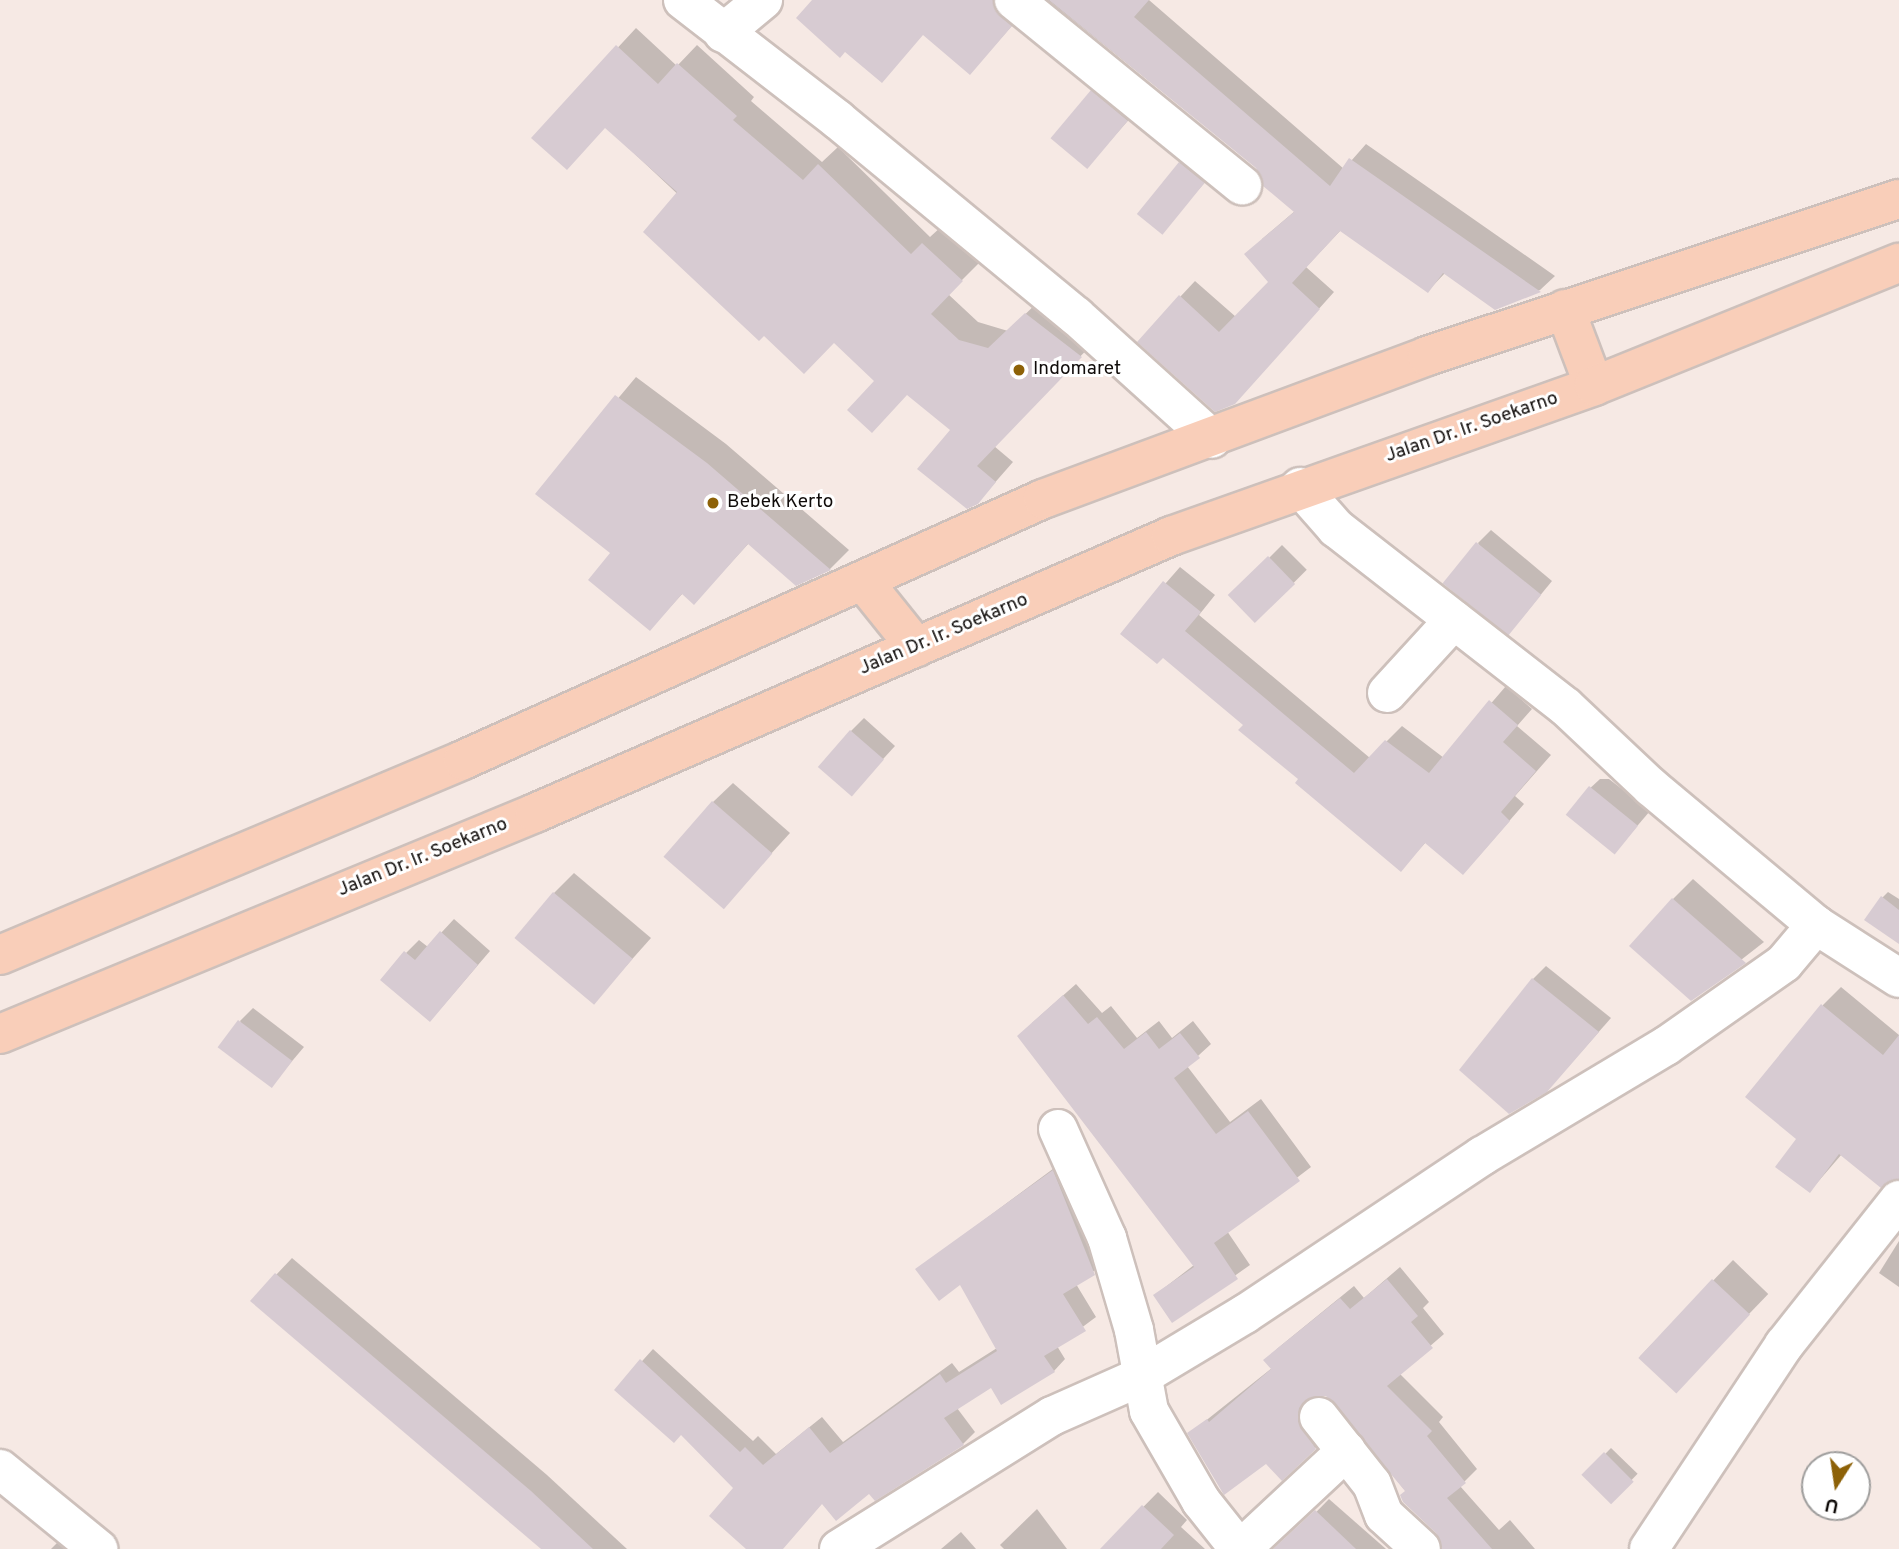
<!DOCTYPE html>
<style>
body{margin:0}
#map{position:relative;width:1899px;height:1549px;overflow:hidden;background:#f6e9e4;font-family:Overpass,sans-serif}
div>[style]{position:absolute}
[style*='--x']{left:calc(var(--x)*1px);top:calc(var(--y)*1px);width:calc(var(--w)*1px);rotate:calc(var(--a)*1deg)}
.shadow>*{inset:0;background:#0003;transform-origin:0 0}
.building>*{inset:0;background:#d7cbd2;transform-origin:0 0}
.roads{filter:drop-shadow(2px 0 #cdc0bb) drop-shadow(-2px 0 #cdc0bb) drop-shadow(0 2px #cdc0bb) drop-shadow(0 -2px #cdc0bb)}
.minor>*{height:38px;margin:-19px;padding:0 19px;transform-origin:19px;border-radius:19px;background:#fff}
.major>*{height:38px;margin:-19px;padding:0 19px;transform-origin:19px;border-radius:19px;background:#f9ceb9}
.dots>*{width:19px;height:19px;translate:-50% -50%;box-sizing:border-box;border:4px solid #fff;border-radius:50%}
span{translate:-50% -50%;white-space:nowrap;text-align:center;line-height:1.15;-webkit-text-stroke:6px #fff;paint-order:stroke}
.poi-label{font-size:19px;color:#100c0a}
.left{translate:0 -50%;text-align:left}
.street-label{font-size:19px;color:#100c0a}
.north{position:absolute;left:1801px;top:1451px;width:70px;height:70px;box-sizing:border-box;background:#fff;border:2px solid #9f9e9d;border-radius:50%;rotate:192deg;font-size:19px;font-weight:700;line-height:28px;text-align:center;color:#100c0a}
.north::after{content:'';display:block;margin:auto;width:24px;height:32px;background:#8d6107;clip-path:polygon(50% 0,100% 100%,50% 72%,0 100%)}
</style>
<div id="map">
<div class="shadow">
<div style="clip-path:polygon(815px 0,1016px 0,1026px 10px,970px 73px,924px 34px)"></div>
<div style="clip-path:polygon(1048px 0,1149px 0,1344px 169px,1366px 144px,1555px 276px,1540px 290px,1495px 308px,1445px 273px,1428px 291px,1341px 230px,1306px 267px,1334px 292px,1250px 386px,1180px 297px,1195px 281px,1236px 317px,1270px 282px,1262px 239px,1295px 211px,1257px 167px)"></div>
<div style="clip-path:polygon(636px 28px,677px 66px,697px 45px,754px 97px,751px 101px,822px 162px,838px 147px,930px 237px,942px 226px,980px 262px,948px 294px,978px 322px,1008px 331px,1045px 295px,1099px 337px,994px 446px,1013px 462px,977px 503px,952px 429px,907px 394px,877px 381px,606px 127px,534px 138px)"></div>
<div style="clip-path:polygon(1105px 78px,1140px 107px,1087px 167px,1092px 92px)"></div>
<div style="clip-path:polygon(1193px 150px,1217px 169px,1173px 218px,1180px 163px)"></div>
<div style="clip-path:polygon(636px 377px,726px 444px,849px 550px,830px 569px,796px 584px,749px 543px,694px 603px,683px 593px,650px 629px,612px 553px,538px 494px)"></div>
<div style="clip-path:polygon(1491px 530px,1552px 581px,1521px 619px,1478px 543px)"></div>
<div style="left:1282px;top:545px;width:35px;height:71px;rotate:45deg"></div>
<div style="clip-path:polygon(1180px 567px,1215px 595px,1199px 615px,1370px 758px,1402px 726px,1444px 758px,1506px 686px,1532px 709px,1517px 726px,1551px 755px,1515px 796px,1524px 804px,1478px 857px,1427px 841px,1401px 869px,1245px 724px,1163px 656px,1122px 633px)"></div>
<div style="clip-path:polygon(864px 718px,895px 746px,863px 781px,851px 731px)"></div>
<div style="clip-path:polygon(1600px 779px,1609px 779px,1650px 811px,1615px 852px,1586px 792px)"></div>
<div style="clip-path:polygon(733px 783px,790px 833px,741px 887px,713px 802px)"></div>
<div style="clip-path:polygon(574px 873px,651px 938px,594px 1002px,554px 893px)"></div>
<div style="clip-path:polygon(1693px 879px,1764px 942px,1691px 999px,1673px 899px)"></div>
<div style="clip-path:polygon(1888px 892px,1899px 899px,1899px 940px,1882px 898px)"></div>
<div style="clip-path:polygon(454px 919px,490px 951px,442px 1007px,406px 953px,419px 940px,428px 947px)"></div>
<div style="clip-path:polygon(1546px 966px,1611px 1018px,1560px 1076px,1533px 979px)"></div>
<div style="clip-path:polygon(1076px 984px,1102px 1013px,1111px 1006px,1137px 1038px,1159px 1021px,1172px 1038px,1193px 1021px,1211px 1044px,1187px 1066px,1230px 1122px,1261px 1099px,1311px 1167px,1227px 1231px,1250px 1265px,1172px 1320px,1155px 1295px,1194px 1265px,1032px 1023px)"></div>
<div style="clip-path:polygon(1841px 987px,1899px 1035px,1899px 1179px,1842px 1154px,1810px 1191px,1798px 1139px,1823px 1005px)"></div>
<div style="clip-path:polygon(253px 1008px,304px 1047px,271px 1086px,240px 1021px)"></div>
<div style="clip-path:polygon(1065px 1160px,1106px 1262px,1076px 1284px,1096px 1317px,1057px 1346px,1065px 1359px,1054px 1371px,992px 1386px,957px 1408px,975px 1432px,963px 1444px,870px 1492px,823px 1502px,782px 1549px,749px 1549px,736px 1488px,682px 1433px,616px 1390px,653px 1349px,753px 1441px,758px 1436px,776px 1454px,822px 1417px,843px 1442px,952px 1363px,959px 1372px,997px 1348px,961px 1283px,918px 1269px)"></div>
<div style="clip-path:polygon(1899px 1241px,1899px 1287px,1879px 1273px)"></div>
<div style="clip-path:polygon(292px 1258px,547px 1475px,627px 1549px,543px 1549px,276px 1275px)"></div>
<div style="left:1733px;top:1260px;width:49px;height:134px;rotate:44deg"></div>
<div style="clip-path:polygon(1400px 1267px,1429px 1302px,1423px 1308px,1444px 1334px,1399px 1373px,1443px 1417px,1439px 1422px,1477px 1469px,1460px 1486px,1499px 1530px,1510px 1520px,1535px 1549px,1442px 1549px,1438px 1532px,1329px 1395px,1311px 1397px,1314px 1417px,1328px 1435px,1315px 1448px,1267px 1462px,1189px 1434px,1272px 1368px,1266px 1360px,1278px 1348px,1354px 1286px,1364px 1298px)"></div>
<div style="left:1611px;top:1448px;width:37px;height:38px;rotate:44deg"></div>
<div style="clip-path:polygon(1158px 1492px,1187px 1520px,1181px 1527px,1205px 1549px,1102px 1549px)"></div>
<div style="clip-path:polygon(1329px 1499px,1386px 1549px,1280px 1549px)"></div>
<div style="clip-path:polygon(1037px 1509px,1067px 1549px,1004px 1549px,1000px 1545px)"></div>
<div style="clip-path:polygon(961px 1532px,976px 1549px,941px 1549px)"></div>
<div style="clip-path:polygon(59px 1541px,69px 1549px,51px 1549px)"></div>
</div>
<div class="building">
<div style="clip-path:polygon(812px 0,993px 0,1000px 16px,1012px 26px,970px 75px,923px 35px,882px 83px,845px 52px,840px 58px,796px 18px)"></div>
<div style="clip-path:polygon(1049px 0,1149px 0,1134px 17px,1330px 186px,1349px 158px,1541px 292px,1495px 310px,1443px 273px,1428px 293px,1340px 231px,1292px 283px,1320px 309px,1235px 404px,1215px 412px,1137px 342px,1179px 295px,1219px 332px,1268px 282px,1244px 254px,1294px 212px,1263px 186px,1256px 168px)"></div>
<div style="clip-path:polygon(616px 45px,658px 84px,677px 63px,737px 116px,733px 120px,803px 180px,818px 164px,911px 254px,922px 243px,963px 281px,931px 314px,959px 340px,988px 348px,1025px 313px,1082px 357px,977px 466px,996px 482px,978px 504px,967px 509px,917px 469px,950px 430px,907px 395px,872px 433px,847px 410px,874px 381px,834px 343px,804px 374px,764px 336px,759px 341px,643px 232px,677px 192px,605px 128px,567px 170px,531px 138px)"></div>
<div style="left:1091px;top:90px;width:48px;height:63px;rotate:40deg"></div>
<div style="left:1179px;top:162px;width:33px;height:67px;rotate:39deg"></div>
<div style="clip-path:polygon(615px 395px,707px 463px,831px 570px,796px 586px,748px 544px,694px 605px,682px 594px,650px 631px,588px 580px,610px 553px,535px 494px)"></div>
<div style="left:1476px;top:542px;width:84px;height:53px;rotate:39deg"></div>
<div style="left:1268px;top:556px;width:39px;height:56px;rotate:46deg"></div>
<div style="clip-path:polygon(1163px 581px,1201px 612px,1185px 631px,1354px 773px,1385px 740px,1429px 773px,1489px 700px,1518px 725px,1503px 742px,1536px 771px,1501px 812px,1510px 821px,1463px 875px,1425px 843px,1401px 872px,1295px 783px,1298px 779px,1238px 730px,1243px 725px,1163px 658px,1157px 664px,1120px 634px)"></div>
<div style="left:850px;top:730px;width:45px;height:49px;rotate:41deg"></div>
<div style="left:1589px;top:786px;width:63px;height:37px;rotate:39deg"></div>
<div style="left:712px;top:801px;width:80px;height:74px;rotate:41deg"></div>
<div style="left:553px;top:892px;width:104px;height:60px;rotate:40deg"></div>
<div style="clip-path:polygon(1881px 896px,1899px 910px,1899px 944px,1864px 920px)"></div>
<div style="clip-path:polygon(1672px 898px,1746px 963px,1691px 1001px,1629px 946px)"></div>
<div style="clip-path:polygon(440px 931px,478px 965px,430px 1022px,380px 980px,404px 951px,415px 960px)"></div>
<div style="clip-path:polygon(1532px 978px,1599px 1032px,1547px 1092px,1509px 1114px,1459px 1070px)"></div>
<div style="clip-path:polygon(1063px 995px,1088px 1024px,1097px 1017px,1124px 1049px,1146px 1032px,1159px 1049px,1180px 1033px,1200px 1058px,1174px 1078px,1216px 1134px,1248px 1111px,1300px 1181px,1214px 1243px,1238px 1279px,1172px 1323px,1153px 1295px,1194px 1267px,1017px 1036px)"></div>
<div style="clip-path:polygon(1821px 1004px,1883px 1055px,1899px 1035px,1899px 1179px,1881px 1188px,1839px 1154px,1810px 1193px,1775px 1167px,1796px 1139px,1745px 1097px)"></div>
<div style="left:238px;top:1020px;width:68px;height:34px;rotate:37deg"></div>
<div style="clip-path:polygon(1053px 1170px,1095px 1275px,1063px 1294px,1086px 1331px,1044px 1356px,1055px 1372px,1001px 1405px,991px 1388px,944px 1418px,964px 1445px,875px 1501px,869px 1494px,836px 1521px,822px 1504px,783px 1549px,746px 1549px,709px 1516px,733px 1488px,681px 1435px,674px 1443px,614px 1390px,640px 1359px,740px 1452px,745px 1447px,763px 1465px,809px 1427px,830px 1453px,940px 1374px,946px 1383px,997px 1351px,960px 1285px,939px 1301px,915px 1269px)"></div>
<div style="clip-path:polygon(275px 1273px,531px 1491px,593px 1549px,541px 1549px,250px 1301px)"></div>
<div style="clip-path:polygon(1387px 1279px,1418px 1316px,1411px 1322px,1433px 1348px,1387px 1386px,1432px 1431px,1427px 1436px,1466px 1483px,1447px 1498px,1492px 1549px,1442px 1549px,1436px 1533px,1403px 1502px,1400px 1495px,1405px 1491px,1326px 1396px,1315px 1396px,1299px 1408px,1298px 1421px,1316px 1449px,1282px 1481px,1266px 1464px,1224px 1495px,1187px 1433px,1207px 1419px,1209px 1422px,1271px 1369px,1263px 1360px,1340px 1298px,1350px 1309px)"></div>
<div style="left:1712px;top:1279px;width:52px;height:108px;rotate:43deg"></div>
<div style="left:1604px;top:1452px;width:42px;height:32px;rotate:45deg"></div>
<div style="clip-path:polygon(1142px 1505px,1174px 1535px,1161px 1549px,1100px 1549px)"></div>
<div style="clip-path:polygon(1315px 1510px,1356px 1549px,1273px 1549px)"></div>
</div>
<div class="roads">
<div class="minor">
<div style="--x:683;--y:0;--w:196;--a:37.7"></div>
<div style="--x:838;--y:120;--w:308;--a:39.5"></div>
<div style="--x:1076;--y:316;--w:183;--a:42.1"></div>
<div style="--x:1014;--y:0;--w:294;--a:39.1"></div>
<div style="--x:723;--y:33;--w:52;--a:-39.5"></div>
<div style="--x:1300;--y:487;--w:55;--a:48.7"></div>
<div style="--x:1336;--y:528;--w:291;--a:37.9"></div>
<div style="--x:1566;--y:707;--w:117;--a:43.3"></div>
<div style="--x:1651;--y:787;--w:215;--a:39.9"></div>
<div style="--x:1816;--y:925;--w:98;--a:32.6"></div>
<div style="--x:1387;--y:693;--w:99;--a:-47.5"></div>
<div style="--x:1058;--y:1129;--w:120;--a:65.8"></div>
<div style="--x:1107;--y:1238;--w:96;--a:73.6"></div>
<div style="--x:1134;--y:1330;--w:82;--a:79.5"></div>
<div style="--x:1149;--y:1411;--w:104;--a:60"></div>
<div style="--x:1201;--y:1501;--w:61;--a:51.6"></div>
<div style="--x:1319;--y:1417;--w:85;--a:51.7"></div>
<div style="--x:1372;--y:1484;--w:33;--a:69"></div>
<div style="--x:1384;--y:1515;--w:50;--a:42.6"></div>
<div style="--x:0;--y:1469;--w:127;--a:39.2"></div>
<div style="--x:839;--y:1549;--w:251;--a:-32"></div>
<div style="--x:1052;--y:1416;--w:96;--a:-23.9"></div>
<div style="--x:1140;--y:1377;--w:122;--a:-31"></div>
<div style="--x:1245;--y:1314;--w:285;--a:-33.7"></div>
<div style="--x:1482;--y:1156;--w:214;--a:-30.9"></div>
<div style="--x:1666;--y:1046;--w:144;--a:-35.1"></div>
<div style="--x:1784;--y:963;--w:50;--a:-49.9"></div>
<div style="--x:1241;--y:1549;--w:144;--a:-43"></div>
<div style="--x:1649;--y:1549;--w:245;--a:-56.5"></div>
<div style="--x:1784;--y:1345;--w:185;--a:-51.6"></div>
</div>
<div class="major">
<div style="--x:1565;--y:309;--w:82;--a:69.4"></div>
<div style="--x:863;--y:581;--w:85;--a:51.2"></div>
<div style="--x:0;--y:955;--w:502;--a:-22.84"></div>
<div style="--x:463;--y:760;--w:636;--a:-24.23"></div>
<div style="--x:1043;--y:499;--w:410;--a:-20.4"></div>
<div style="--x:1427;--y:356;--w:497;--a:-18.4"></div>
<div style="--x:0;--y:1034;--w:579;--a:-22.44"></div>
<div style="--x:535;--y:813;--w:694;--a:-23.53"></div>
<div style="--x:1171;--y:536;--w:449;--a:-19.5"></div>
<div style="--x:1594;--y:386;--w:329;--a:-22"></div>
</div>
</div>
<div class="dots">
<div style="left:1019px;top:370px;background:#8d6107"></div>
<div style="left:713px;top:503px;background:#8d6107"></div>
</div>
<div class="poi-label">
<span class="left" style="left:1033px;top:370px">Indomaret</span>
<span class="left" style="left:727px;top:503px">Bebek Kerto</span>
</div>
<div class="street-label">
<span style="left:1472px;top:428px;rotate:-19deg">Jalan Dr. Ir. Soekarno</span>
<span style="left:944px;top:635px;rotate:-23deg">Jalan Dr. Ir. Soekarno</span>
<span style="left:423px;top:858px;rotate:-22deg">Jalan Dr. Ir. Soekarno</span>
</div>
<div class="north">U</div>
</div>
